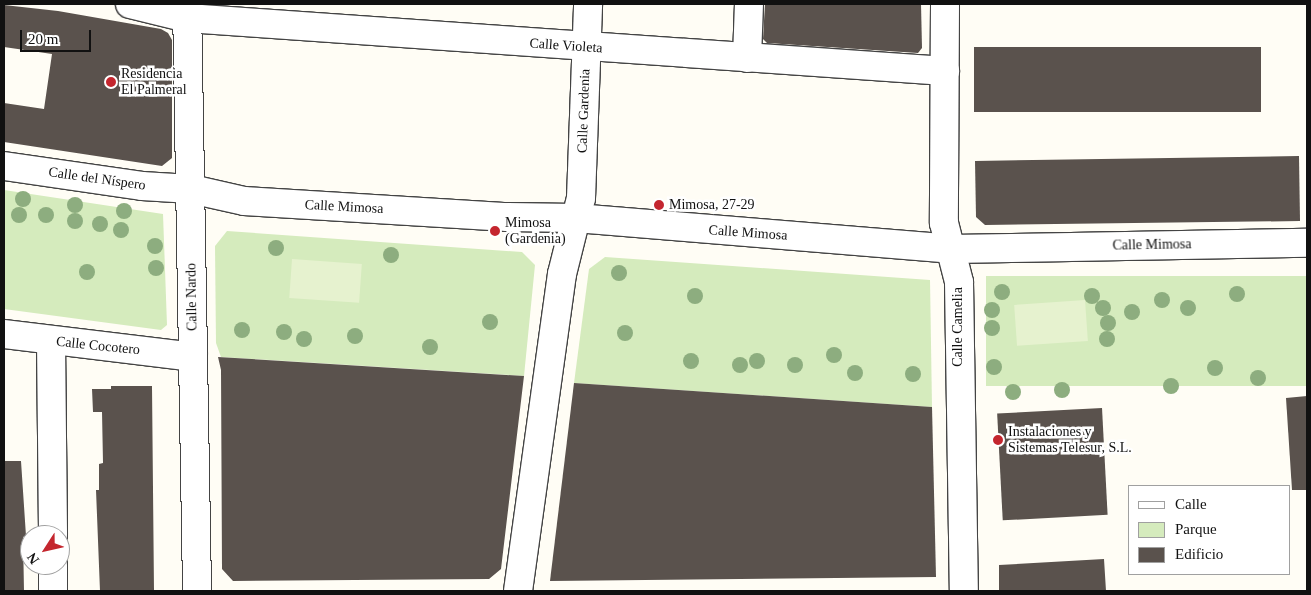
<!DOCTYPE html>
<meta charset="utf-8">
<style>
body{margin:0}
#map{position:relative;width:1311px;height:595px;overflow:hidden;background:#fffdf5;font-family:Georgia,serif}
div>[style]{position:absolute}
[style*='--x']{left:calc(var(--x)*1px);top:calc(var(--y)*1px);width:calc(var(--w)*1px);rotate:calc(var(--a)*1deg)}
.green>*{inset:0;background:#d5ebbd;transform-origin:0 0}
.pitch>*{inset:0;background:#e6f2cf;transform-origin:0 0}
.building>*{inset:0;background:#5a524d;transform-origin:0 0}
.roads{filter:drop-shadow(1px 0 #444) drop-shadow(-1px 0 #444) drop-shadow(0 1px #444) drop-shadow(0 -1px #444)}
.minor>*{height:28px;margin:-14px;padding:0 14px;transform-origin:14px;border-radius:14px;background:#fff}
.trees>*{width:16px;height:16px;margin:-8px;border-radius:50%;background:#8dad7f}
.dots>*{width:14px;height:14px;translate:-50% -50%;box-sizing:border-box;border:2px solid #fff;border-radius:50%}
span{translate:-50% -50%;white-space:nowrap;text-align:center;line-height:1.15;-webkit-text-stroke:5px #fff;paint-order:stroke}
.street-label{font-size:14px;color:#111}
.poi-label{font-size:14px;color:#111}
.left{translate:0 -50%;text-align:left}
.frame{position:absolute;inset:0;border:5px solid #111;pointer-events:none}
.legend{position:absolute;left:1128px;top:485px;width:162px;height:90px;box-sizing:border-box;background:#fff;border:1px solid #a0a0a0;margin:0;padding:6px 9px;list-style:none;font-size:15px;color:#111}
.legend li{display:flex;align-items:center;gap:10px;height:25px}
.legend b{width:25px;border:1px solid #a0a0a0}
.north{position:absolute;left:20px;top:525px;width:50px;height:50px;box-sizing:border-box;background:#fff;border:1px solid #a0a0a0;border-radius:50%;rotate:235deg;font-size:14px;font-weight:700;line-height:20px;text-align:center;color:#111}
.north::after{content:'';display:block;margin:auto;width:18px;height:22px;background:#c4262e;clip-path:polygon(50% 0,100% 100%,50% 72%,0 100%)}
.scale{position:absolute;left:20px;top:30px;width:71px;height:22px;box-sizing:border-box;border:2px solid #111;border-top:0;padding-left:6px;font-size:15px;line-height:18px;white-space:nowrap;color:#111;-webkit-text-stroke:4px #fff;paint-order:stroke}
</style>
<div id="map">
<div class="green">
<div style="clip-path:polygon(4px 190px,163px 214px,167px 325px,161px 330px,4px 309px)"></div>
<div style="clip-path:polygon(227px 231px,522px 252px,535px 265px,524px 376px,221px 357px,216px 343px,215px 246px)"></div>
<div style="clip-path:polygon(605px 257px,930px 280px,932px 407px,574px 383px,589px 269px)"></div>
<div style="left:1307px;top:276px;width:110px;height:321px;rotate:90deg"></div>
</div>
<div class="pitch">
<div style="left:292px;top:259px;width:70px;height:39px;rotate:4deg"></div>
<div style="left:1085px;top:300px;width:41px;height:71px;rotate:86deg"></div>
</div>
<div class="building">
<div style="clip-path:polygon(765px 4px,921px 4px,922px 48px,918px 53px,767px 43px,763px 39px)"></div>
<div style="clip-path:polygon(4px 5px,58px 11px,161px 29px,168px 33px,172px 40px,172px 158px,162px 166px,4px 142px,4px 103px,44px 109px,52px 54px,4px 47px)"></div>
<div style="left:1261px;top:47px;width:65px;height:287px;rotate:90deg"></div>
<div style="clip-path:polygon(1299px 156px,1300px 221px,985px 225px,976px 217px,975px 161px)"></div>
<div style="clip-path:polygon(218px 357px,524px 376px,501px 569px,489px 579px,233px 581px,222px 569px,221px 370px)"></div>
<div style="clip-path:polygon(574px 383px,932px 407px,936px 577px,550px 581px)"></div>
<div style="clip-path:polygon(111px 386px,152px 386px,154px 591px,100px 591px,96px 490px,99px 490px,99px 464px,103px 463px,102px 412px,93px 412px,92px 389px,111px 389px)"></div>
<div style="clip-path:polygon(1307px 396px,1307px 490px,1292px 490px,1286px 398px)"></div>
<div style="left:1102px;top:408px;width:107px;height:105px;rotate:87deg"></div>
<div style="clip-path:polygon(4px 461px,21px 461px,26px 536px,23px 537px,24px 591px,4px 591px)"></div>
<div style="clip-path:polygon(1104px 559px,1106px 591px,999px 591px,999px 565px)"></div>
</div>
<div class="roads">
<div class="minor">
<div style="--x:130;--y:4;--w:59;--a:13.8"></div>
<div style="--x:187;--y:18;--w:760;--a:4"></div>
<div style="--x:187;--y:4;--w:587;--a:89.02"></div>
<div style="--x:945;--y:4;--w:219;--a:90.3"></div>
<div style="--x:944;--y:223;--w:61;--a:75.7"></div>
<div style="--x:959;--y:282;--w:309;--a:89.1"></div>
<div style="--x:747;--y:58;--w:54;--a:-87.9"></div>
<div style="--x:4;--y:166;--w:139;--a:8.2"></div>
<div style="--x:142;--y:186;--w:49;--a:3.5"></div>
<div style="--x:191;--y:189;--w:54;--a:12.8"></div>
<div style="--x:244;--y:201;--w:264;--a:3.5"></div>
<div style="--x:508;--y:217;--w:68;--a:0.8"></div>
<div style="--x:576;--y:218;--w:376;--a:4.7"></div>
<div style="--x:951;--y:249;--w:356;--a:-1"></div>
<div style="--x:4;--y:334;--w:190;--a:6.9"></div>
<div style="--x:51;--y:341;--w:194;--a:89.4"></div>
<div style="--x:53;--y:565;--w:26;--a:90"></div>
<div style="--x:518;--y:591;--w:320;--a:-82.1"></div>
<div style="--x:562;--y:274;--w:78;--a:-76"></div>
<div style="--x:581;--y:198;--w:194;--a:-87.9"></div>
</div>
</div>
<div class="trees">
<div style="left:23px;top:199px"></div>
<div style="left:75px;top:205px"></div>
<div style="left:124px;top:211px"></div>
<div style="left:19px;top:215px"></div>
<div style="left:46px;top:215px"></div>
<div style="left:75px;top:221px"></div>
<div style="left:100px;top:224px"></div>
<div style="left:121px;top:230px"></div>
<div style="left:155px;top:246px"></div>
<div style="left:276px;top:248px"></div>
<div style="left:391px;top:255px"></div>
<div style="left:156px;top:268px"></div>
<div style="left:87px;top:272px"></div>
<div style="left:619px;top:273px"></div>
<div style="left:1002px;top:292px"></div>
<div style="left:1237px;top:294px"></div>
<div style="left:695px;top:296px"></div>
<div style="left:1092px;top:296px"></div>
<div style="left:1162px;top:300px"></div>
<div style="left:1103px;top:308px"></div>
<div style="left:1188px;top:308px"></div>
<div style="left:992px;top:310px"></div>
<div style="left:1132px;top:312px"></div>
<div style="left:490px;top:322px"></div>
<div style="left:1108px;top:323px"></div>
<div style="left:992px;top:328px"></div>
<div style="left:242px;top:330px"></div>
<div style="left:284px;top:332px"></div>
<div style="left:625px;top:333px"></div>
<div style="left:355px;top:336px"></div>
<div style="left:304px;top:339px"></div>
<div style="left:1107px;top:339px"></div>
<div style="left:430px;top:347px"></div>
<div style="left:834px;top:355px"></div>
<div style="left:691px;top:361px"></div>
<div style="left:757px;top:361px"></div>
<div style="left:740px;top:365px"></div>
<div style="left:795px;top:365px"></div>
<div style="left:994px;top:367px"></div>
<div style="left:1215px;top:368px"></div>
<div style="left:855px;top:373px"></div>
<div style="left:913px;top:374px"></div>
<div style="left:1258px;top:378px"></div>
<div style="left:1171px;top:386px"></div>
<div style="left:1062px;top:390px"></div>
<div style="left:1013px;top:392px"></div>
</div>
<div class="dots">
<div style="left:111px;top:82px;background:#c4262e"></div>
<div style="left:659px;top:205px;background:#c4262e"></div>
<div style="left:495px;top:231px;background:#c4262e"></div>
<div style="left:998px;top:440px;background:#c4262e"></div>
</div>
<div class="street-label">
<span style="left:566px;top:46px;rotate:4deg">Calle Violeta</span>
<span style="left:584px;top:111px;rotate:-88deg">Calle Gardenia</span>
<span style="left:97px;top:179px;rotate:8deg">Calle del Níspero</span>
<span style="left:344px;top:207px;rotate:3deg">Calle Mimosa</span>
<span style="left:748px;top:233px;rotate:4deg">Calle Mimosa</span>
<span style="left:1152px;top:245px;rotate:-1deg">Calle Mimosa</span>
<span style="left:192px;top:297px;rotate:-91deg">Calle Nardo</span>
<span style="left:958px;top:327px;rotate:-90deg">Calle Camelia</span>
<span style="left:98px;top:346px;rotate:6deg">Calle Cocotero</span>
</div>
<div class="poi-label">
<span class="left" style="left:121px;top:82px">Residencia<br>El Palmeral</span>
<span class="left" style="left:669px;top:205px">Mimosa, 27-29</span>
<span class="left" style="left:505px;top:231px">Mimosa<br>(Gardenia)</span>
<span class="left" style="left:1008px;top:440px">Instalaciones y<br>Sistemas Telesur, S.L.</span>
</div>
<div class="frame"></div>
<ul class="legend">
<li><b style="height:6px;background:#fff"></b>Calle</li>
<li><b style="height:14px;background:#d5ebbd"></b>Parque</li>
<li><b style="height:14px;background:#5a524d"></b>Edificio</li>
</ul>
<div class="north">N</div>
<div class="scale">20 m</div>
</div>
